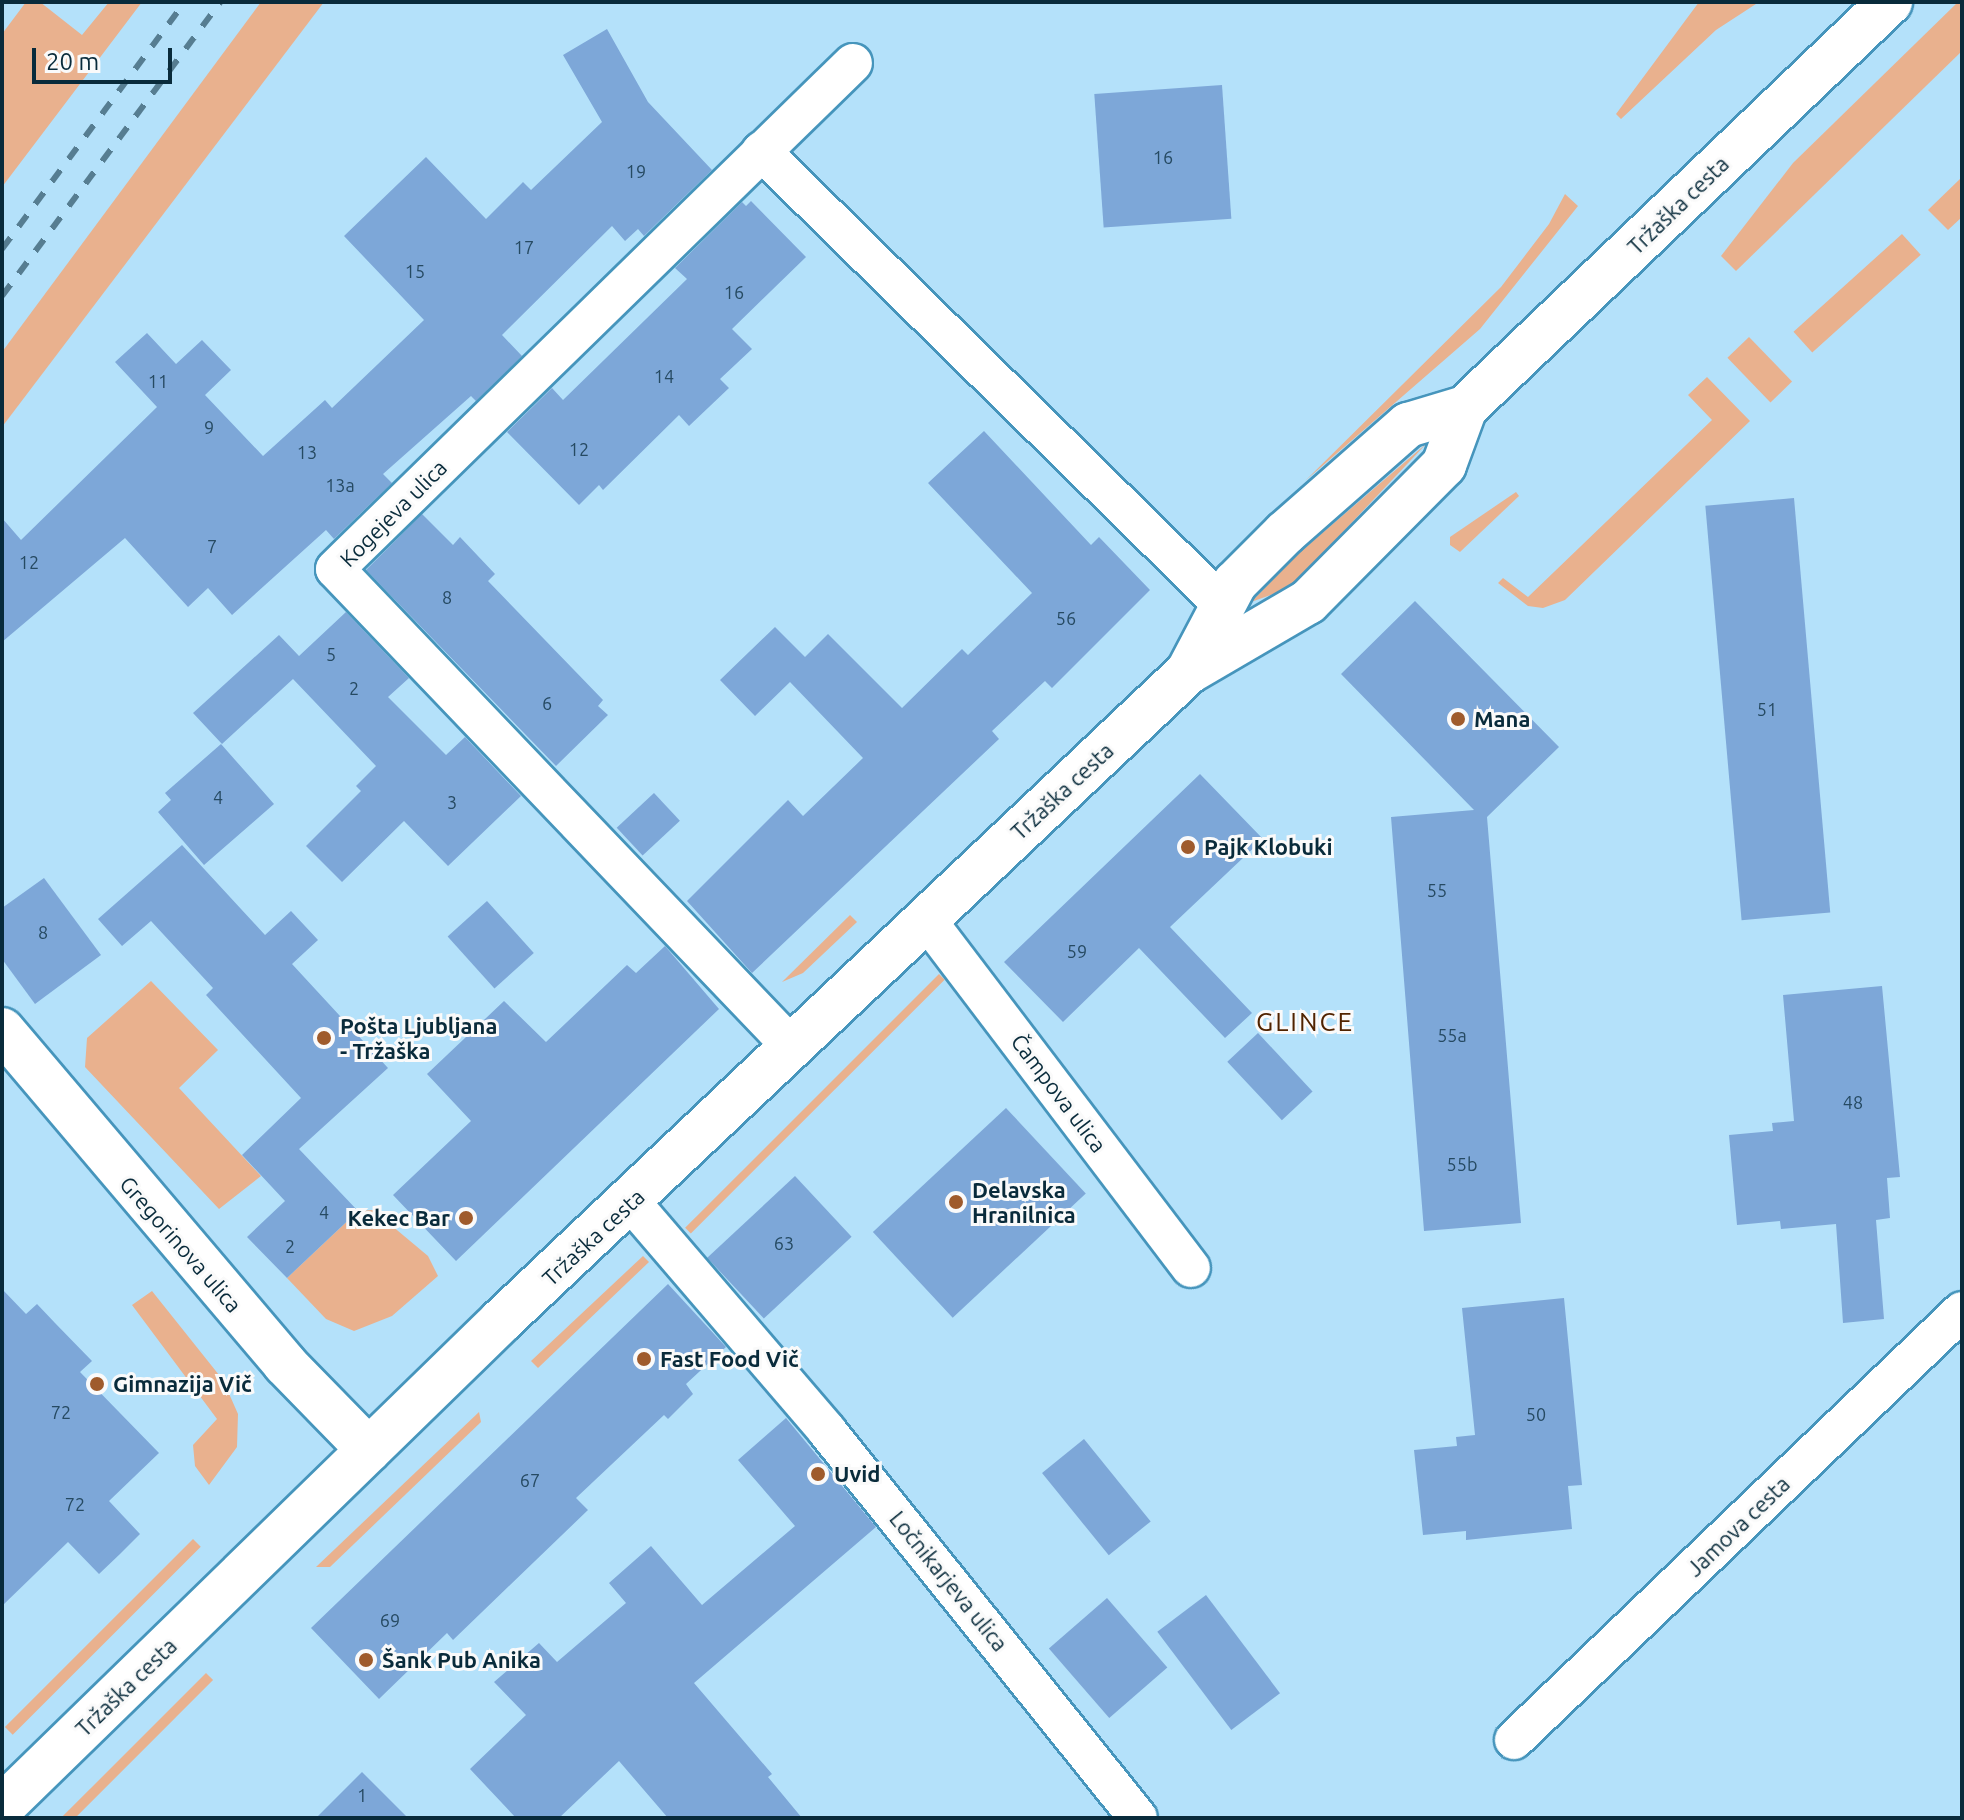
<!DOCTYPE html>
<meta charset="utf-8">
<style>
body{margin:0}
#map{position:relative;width:1964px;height:1820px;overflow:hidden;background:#b4e1fa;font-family:Ubuntu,sans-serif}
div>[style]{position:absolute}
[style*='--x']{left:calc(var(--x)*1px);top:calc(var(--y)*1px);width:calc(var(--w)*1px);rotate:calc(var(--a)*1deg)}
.green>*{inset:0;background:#e9b18e;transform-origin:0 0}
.building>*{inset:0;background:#7da7d8;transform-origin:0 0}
.roads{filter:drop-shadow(2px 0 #4695bc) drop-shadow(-2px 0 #4695bc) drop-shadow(0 2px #4695bc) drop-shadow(0 -2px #4695bc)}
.street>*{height:38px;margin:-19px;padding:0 19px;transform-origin:19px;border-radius:19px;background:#fff}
.secondary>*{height:44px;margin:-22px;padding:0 22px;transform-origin:22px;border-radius:22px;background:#fff}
.primary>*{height:44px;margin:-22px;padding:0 22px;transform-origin:22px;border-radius:22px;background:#fff}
.rail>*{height:6px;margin-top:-3px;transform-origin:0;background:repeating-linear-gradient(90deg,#567d91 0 14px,transparent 0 28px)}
.dots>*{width:22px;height:22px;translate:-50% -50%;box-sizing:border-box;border:4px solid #fafafa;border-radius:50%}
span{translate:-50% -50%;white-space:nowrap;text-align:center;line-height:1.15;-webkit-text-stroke:6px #fafafa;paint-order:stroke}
.number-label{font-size:18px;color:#264a62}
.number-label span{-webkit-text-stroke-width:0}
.street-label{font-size:22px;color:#092b3b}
.poi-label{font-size:22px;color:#092b3b;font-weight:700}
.left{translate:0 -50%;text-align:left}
.right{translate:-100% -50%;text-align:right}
.quarter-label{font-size:26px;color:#502300;letter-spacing:2px}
.frame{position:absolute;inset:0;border:4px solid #092b3b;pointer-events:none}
.scale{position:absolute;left:32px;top:48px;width:140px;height:36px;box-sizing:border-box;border:4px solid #092b3b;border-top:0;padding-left:10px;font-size:24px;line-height:28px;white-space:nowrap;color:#092b3b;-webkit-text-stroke:6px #fafafa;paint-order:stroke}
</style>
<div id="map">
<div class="green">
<div style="clip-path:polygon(26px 2px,40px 2px,82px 35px,109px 2px,142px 2px,2px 187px,2px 34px)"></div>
<div style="clip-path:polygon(261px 2px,324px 2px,2px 427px,2px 352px)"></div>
<div style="clip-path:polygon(1699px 2px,1759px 2px,1716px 30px,1621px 119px,1616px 114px)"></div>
<div style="clip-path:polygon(1958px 2px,1962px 2px,1962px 51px,1736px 271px,1721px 256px,1793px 163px)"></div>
<div style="clip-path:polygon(1962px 177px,1962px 217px,1948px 230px,1928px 210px)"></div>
<div style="clip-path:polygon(1565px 194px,1578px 206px,1480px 329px,1305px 481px,1501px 287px,1549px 224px)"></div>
<div style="left:1902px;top:234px;width:28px;height:146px;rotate:48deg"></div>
<div style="left:1749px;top:337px;width:62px;height:30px;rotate:46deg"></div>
<div style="clip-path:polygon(1707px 377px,1750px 421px,1565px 600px,1543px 608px,1528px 606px,1498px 583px,1503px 578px,1528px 597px,1712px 420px,1688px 395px)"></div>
<div style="clip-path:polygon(1427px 443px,1290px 588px,1251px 602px,1299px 553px)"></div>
<div style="clip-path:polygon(1516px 492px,1519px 496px,1460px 552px,1450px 545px,1450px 537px)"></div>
<div style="clip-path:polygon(850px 915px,857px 922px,803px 973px,782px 982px)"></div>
<div style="left:939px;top:974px;width:8px;height:359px;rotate:45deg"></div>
<div style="clip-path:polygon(151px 981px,218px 1050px,179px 1088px,261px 1176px,219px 1209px,85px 1067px,87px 1038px)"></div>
<div style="clip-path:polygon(373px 1210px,428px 1256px,438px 1276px,392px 1316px,354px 1331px,326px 1319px,287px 1278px,358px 1211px)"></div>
<div style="clip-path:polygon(643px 1256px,649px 1262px,538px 1368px,531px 1361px)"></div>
<div style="clip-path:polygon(152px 1291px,223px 1380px,238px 1414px,237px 1447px,209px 1485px,195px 1466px,193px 1445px,217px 1419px,132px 1305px)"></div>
<div style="clip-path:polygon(479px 1412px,481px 1422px,330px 1567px,316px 1567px)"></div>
<div style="left:193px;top:1539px;width:11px;height:266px;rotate:45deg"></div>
<div style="left:206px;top:1673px;width:10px;height:207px;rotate:45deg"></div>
</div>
<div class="building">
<div style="clip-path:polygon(607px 29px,648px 102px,712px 170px,644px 236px,638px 229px,625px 241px,612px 226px,502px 335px,522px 356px,476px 401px,471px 396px,383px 474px,392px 483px,334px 539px,326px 530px,232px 615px,208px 588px,188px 607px,125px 538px,2px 642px,2px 518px,21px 540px,157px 407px,115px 362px,147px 333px,176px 364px,202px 340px,231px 370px,205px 395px,263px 456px,325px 400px,332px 408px,424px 320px,344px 236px,426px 157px,486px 219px,523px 182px,531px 190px,602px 122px,563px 55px)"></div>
<div style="left:1222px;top:85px;width:134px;height:128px;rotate:86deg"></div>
<div style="clip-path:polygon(751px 201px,806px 257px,732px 329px,752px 349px,720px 379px,729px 388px,689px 426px,679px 415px,603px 490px,599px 485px,579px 505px,507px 432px,552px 388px,563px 400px,687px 279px,675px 268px,742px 202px,746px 206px)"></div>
<div style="clip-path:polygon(984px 431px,1091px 545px,1099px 537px,1150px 590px,1052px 688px,1045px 681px,992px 731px,999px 739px,752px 973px,687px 901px,788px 800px,803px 816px,863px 758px,790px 682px,755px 716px,720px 680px,775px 627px,805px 657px,828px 634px,902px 708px,962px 649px,968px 655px,1032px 593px,928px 483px)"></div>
<div style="left:1794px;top:498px;width:416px;height:89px;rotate:85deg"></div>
<div style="clip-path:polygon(422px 514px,453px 545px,460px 537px,495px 574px,488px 581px,603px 700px,598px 706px,608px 715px,556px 766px,366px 570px)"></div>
<div style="clip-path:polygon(1415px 601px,1559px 747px,1487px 817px,1521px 1223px,1424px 1231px,1391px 817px,1474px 810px,1341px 674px)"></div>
<div style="clip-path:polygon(346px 612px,409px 678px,388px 697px,446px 755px,465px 737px,521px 796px,448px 866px,404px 821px,342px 882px,306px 846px,361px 791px,356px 786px,376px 766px,293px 679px,222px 744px,193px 713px,279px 635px,299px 656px)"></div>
<div style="clip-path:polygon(221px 744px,274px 804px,204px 865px,158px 812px,171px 800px,165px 793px)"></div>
<div style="clip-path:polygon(1200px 774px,1263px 839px,1170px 927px,1252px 1013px,1225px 1038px,1139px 948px,1063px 1022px,1004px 962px)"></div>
<div style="left:654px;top:793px;width:38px;height:51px;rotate:47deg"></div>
<div style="clip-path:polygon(182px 845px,265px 935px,291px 911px,318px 940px,292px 964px,388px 1068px,299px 1149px,358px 1211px,287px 1278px,247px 1237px,285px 1201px,242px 1155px,301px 1098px,206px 995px,213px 988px,151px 921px,122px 946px,98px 919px)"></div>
<div style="clip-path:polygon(44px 878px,101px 955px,35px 1004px,2px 959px,2px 908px)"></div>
<div style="left:487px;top:901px;width:70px;height:53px;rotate:48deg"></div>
<div style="clip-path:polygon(665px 946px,719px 1009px,456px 1261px,393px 1195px,471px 1121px,427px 1074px,504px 1001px,546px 1042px,627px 965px,636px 973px)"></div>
<div style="clip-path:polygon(1882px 986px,1900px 1177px,1887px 1178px,1890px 1218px,1876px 1220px,1884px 1319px,1843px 1323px,1836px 1224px,1781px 1229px,1780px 1221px,1737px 1225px,1729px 1135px,1773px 1131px,1772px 1123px,1794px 1121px,1783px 995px)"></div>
<div style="left:1258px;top:1033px;width:80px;height:42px;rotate:47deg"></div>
<div style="left:1006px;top:1108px;width:117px;height:182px;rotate:47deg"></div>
<div style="left:795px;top:1176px;width:83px;height:120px;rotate:47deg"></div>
<div style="clip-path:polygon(668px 1284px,726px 1347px,686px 1384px,693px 1394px,668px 1419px,664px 1415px,576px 1498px,588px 1510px,453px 1640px,447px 1633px,379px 1699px,311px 1628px)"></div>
<div style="clip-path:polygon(2px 1289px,26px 1314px,37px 1304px,55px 1323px,92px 1361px,80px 1372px,159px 1453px,109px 1501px,140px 1534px,120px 1554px,99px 1574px,68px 1542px,2px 1606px)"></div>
<div style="clip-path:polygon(1564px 1298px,1582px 1485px,1568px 1486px,1572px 1529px,1466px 1540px,1466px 1531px,1423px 1535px,1414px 1450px,1457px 1446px,1456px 1437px,1475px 1435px,1462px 1308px)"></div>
<div style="clip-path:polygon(786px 1418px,876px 1527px,694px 1683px,772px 1774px,768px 1777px,802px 1818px,668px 1818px,619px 1761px,559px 1818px,516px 1818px,470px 1769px,526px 1715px,494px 1682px,539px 1643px,557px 1662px,626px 1603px,609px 1583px,651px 1546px,702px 1605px,795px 1526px,738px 1460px)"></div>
<div style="left:1084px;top:1439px;width:106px;height:54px;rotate:51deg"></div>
<div style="left:1206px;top:1595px;width:123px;height:61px;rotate:53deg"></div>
<div style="left:1107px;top:1598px;width:92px;height:77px;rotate:49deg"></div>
<div style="clip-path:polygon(362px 1772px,408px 1818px,316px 1818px)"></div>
</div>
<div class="roads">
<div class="street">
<div style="--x:761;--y:151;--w:648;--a:44.5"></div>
<div style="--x:926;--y:919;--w:438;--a:52.8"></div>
<div style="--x:792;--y:1047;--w:661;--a:-133.71"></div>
<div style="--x:335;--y:569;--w:724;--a:-44.33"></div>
<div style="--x:631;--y:1202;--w:301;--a:49.4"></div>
<div style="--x:827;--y:1431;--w:496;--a:51.2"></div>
<div style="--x:1514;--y:1740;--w:620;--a:-43.76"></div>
</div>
<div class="secondary">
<div style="--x:2;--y:1030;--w:438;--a:49.7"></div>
<div style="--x:285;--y:1364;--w:120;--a:45.7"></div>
</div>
<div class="primary">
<div style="--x:1188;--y:672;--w:101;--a:-62.2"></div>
<div style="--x:1235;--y:583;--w:71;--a:-45"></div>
<div style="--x:1285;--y:533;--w:164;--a:-41.3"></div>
<div style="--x:1408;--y:425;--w:59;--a:-16.6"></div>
<div style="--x:2;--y:1807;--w:697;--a:-44.24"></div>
<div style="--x:501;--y:1321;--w:945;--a:-43.37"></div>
<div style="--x:1188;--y:672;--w:139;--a:-30.3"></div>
<div style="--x:1308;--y:602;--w:193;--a:-45.2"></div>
<div style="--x:1444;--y:465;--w:61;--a:-69.8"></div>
<div style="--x:1465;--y:408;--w:588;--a:-43.69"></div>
</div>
</div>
<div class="rail">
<div style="--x:2;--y:249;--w:307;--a:-53.5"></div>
<div style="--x:2;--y:296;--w:366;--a:-53.4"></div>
</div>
<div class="dots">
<div style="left:1458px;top:719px;background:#9f5b2c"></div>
<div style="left:1188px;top:847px;background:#9f5b2c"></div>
<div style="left:324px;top:1038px;background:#9f5b2c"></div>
<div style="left:956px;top:1202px;background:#9f5b2c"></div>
<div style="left:466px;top:1218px;background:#9f5b2c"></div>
<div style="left:644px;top:1359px;background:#9f5b2c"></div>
<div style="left:97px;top:1384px;background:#9f5b2c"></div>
<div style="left:818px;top:1474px;background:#9f5b2c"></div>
<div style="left:366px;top:1660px;background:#9f5b2c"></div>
</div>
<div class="number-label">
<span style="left:1163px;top:157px">16</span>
<span style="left:636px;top:171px">19</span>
<span style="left:524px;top:247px">17</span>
<span style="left:415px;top:271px">15</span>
<span style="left:734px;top:292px">16</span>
<span style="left:664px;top:376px">14</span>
<span style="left:158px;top:381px">11</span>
<span style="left:209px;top:427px">9</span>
<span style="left:579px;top:449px">12</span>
<span style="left:307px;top:452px">13</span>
<span style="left:340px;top:485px">13a</span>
<span style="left:212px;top:546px">7</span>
<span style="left:29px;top:562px">12</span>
<span style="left:447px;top:597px">8</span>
<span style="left:1066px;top:618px">56</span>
<span style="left:331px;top:654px">5</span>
<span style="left:354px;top:688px">2</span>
<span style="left:547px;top:703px">6</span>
<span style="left:1767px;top:709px">51</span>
<span style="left:218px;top:797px">4</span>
<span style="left:452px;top:802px">3</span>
<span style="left:1437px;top:890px">55</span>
<span style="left:43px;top:932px">8</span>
<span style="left:1077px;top:951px">59</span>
<span style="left:1452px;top:1035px">55a</span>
<span style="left:1853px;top:1102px">48</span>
<span style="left:1462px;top:1164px">55b</span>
<span style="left:324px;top:1212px">4</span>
<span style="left:784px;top:1243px">63</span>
<span style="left:290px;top:1246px">2</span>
<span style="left:61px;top:1412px">72</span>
<span style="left:1536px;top:1414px">50</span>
<span style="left:530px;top:1480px">67</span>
<span style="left:75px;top:1504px">72</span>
<span style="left:390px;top:1620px">69</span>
<span style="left:362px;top:1795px">1</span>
</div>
<div class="street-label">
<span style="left:1678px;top:205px;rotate:-44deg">Tržaška cesta</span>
<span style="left:393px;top:513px;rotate:-45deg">Kogejeva ulica</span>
<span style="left:1062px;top:791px;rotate:-43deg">Tržaška cesta</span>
<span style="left:1059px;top:1093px;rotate:53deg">Čampova ulica</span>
<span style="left:593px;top:1237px;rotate:-43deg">Tržaška cesta</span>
<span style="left:181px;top:1244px;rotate:49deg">Gregorinova ulica</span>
<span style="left:1738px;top:1526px;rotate:-44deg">Jamova cesta</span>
<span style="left:949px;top:1581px;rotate:51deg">Ločnikarjeva ulica</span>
<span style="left:126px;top:1687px;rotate:-44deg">Tržaška cesta</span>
</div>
<div class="poi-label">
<span class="left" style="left:1474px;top:719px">Mana</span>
<span class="left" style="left:1204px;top:847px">Pajk Klobuki</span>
<span class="left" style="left:340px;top:1038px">Pošta Ljubljana<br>- Tržaška</span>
<span class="left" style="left:972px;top:1202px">Delavska<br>Hranilnica</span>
<span class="right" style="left:450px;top:1218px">Kekec Bar</span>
<span class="left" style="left:660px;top:1359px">Fast Food Vič</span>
<span class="left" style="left:113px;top:1384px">Gimnazija Vič</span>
<span class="left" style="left:834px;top:1474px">Uvid</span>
<span class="left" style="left:382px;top:1660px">Šank Pub Anika</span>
</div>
<div class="quarter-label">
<span style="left:1305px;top:1022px">GLINCE</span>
</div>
<div class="frame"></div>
<div class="scale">20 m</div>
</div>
